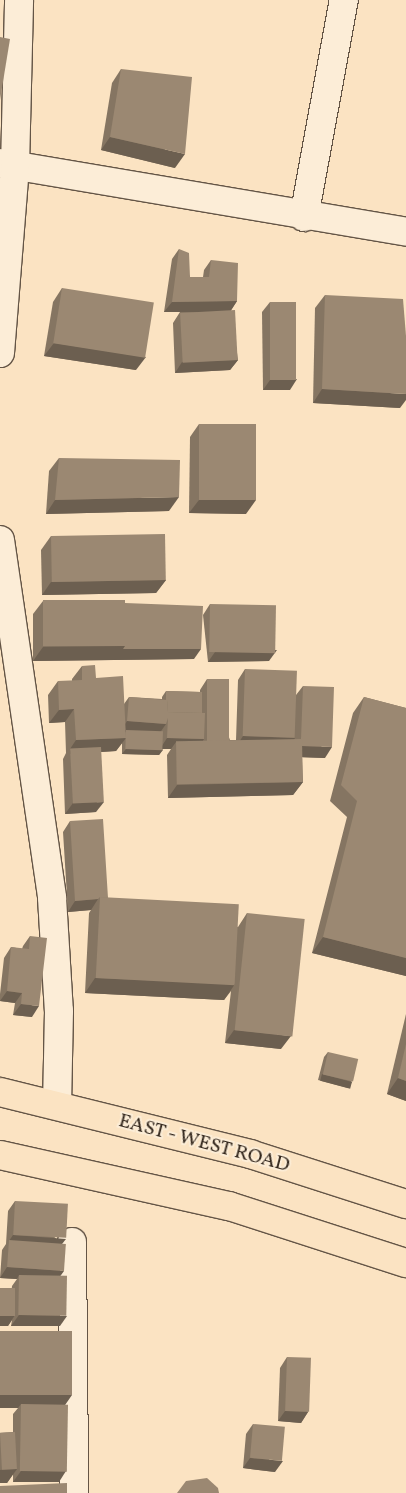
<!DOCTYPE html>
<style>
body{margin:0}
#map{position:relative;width:406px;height:1493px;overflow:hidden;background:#fbe3c2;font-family:Vollkorn,serif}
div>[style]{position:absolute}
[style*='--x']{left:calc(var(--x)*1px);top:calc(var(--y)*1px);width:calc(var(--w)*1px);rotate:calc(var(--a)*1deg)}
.roads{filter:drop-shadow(1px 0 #645546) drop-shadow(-1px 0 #645546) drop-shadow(0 1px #645546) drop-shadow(0 -1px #645546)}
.street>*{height:28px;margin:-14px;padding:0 14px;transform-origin:14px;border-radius:14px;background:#fcedd7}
.primary>*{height:28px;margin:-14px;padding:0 14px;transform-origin:14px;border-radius:14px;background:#fbe3c2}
.wall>*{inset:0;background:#857562}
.shaded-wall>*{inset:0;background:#6c5f50;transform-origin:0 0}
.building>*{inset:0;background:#9b8872;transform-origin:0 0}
span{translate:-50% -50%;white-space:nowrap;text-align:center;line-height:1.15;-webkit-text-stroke:4px #fcedd7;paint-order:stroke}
.street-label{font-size:20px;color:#32261c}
</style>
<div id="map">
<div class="roads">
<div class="street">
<div style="--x:0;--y:163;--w:412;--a:9.6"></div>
<div style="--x:304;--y:217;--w:221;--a:-79.6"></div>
<div style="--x:0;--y:353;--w:187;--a:-85.4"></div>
<div style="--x:15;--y:167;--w:167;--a:-88.6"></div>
<div style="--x:0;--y:540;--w:362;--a:81.7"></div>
<div style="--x:52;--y:898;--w:113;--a:86.5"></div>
<div style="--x:59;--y:1011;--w:93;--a:91.2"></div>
<div style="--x:72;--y:1242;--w:251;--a:89.5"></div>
</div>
<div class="primary">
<div style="--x:0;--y:1092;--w:258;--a:13.9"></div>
<div style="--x:250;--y:1154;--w:164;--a:17.8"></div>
<div style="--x:0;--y:1155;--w:235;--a:12.6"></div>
<div style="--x:229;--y:1206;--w:186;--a:17.9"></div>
</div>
</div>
<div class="wall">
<div style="clip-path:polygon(121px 69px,175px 168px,101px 150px,112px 83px)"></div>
<div style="clip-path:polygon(179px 249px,190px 277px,203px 277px,204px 270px,211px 260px,237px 301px,231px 310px,238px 360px,230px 370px,175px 373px,173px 323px,180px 312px,183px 312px,164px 312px,172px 259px)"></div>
<div style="clip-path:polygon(62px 288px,136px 370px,44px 356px,53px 302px)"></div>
<div style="clip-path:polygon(325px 295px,400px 408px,313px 403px,315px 308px)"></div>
<div style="clip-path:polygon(270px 302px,290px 390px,263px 390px,262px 312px)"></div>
<div style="clip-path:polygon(199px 424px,246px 514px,189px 513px,190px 437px)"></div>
<div style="clip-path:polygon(59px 458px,169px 511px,46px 514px,49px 471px)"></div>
<div style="clip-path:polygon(51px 536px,166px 580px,156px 593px,42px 595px,41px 550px)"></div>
<div style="clip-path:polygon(43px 601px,125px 603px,194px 659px,33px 661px,33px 614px)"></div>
<div style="clip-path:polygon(210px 604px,269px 661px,208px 662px,203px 615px)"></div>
<div style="clip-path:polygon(82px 666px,124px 704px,129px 697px,162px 699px,162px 697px,166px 691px,200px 692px,200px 690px,207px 679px,230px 740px,236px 740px,238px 680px,245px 669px,296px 695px,303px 686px,325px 758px,302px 757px,303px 782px,293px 795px,168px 798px,167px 755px,171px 749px,163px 749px,159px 755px,122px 754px,122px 743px,116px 751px,101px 752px,96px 812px,65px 814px,63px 759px,66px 753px,65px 722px,49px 723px,48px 695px,58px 681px,72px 681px,72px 679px)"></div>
<div style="clip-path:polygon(364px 697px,406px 708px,406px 976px,312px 953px,347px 817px,330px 801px,353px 713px)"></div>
<div style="clip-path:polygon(70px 821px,108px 898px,238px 927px,247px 913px,281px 1049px,225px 1043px,231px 991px,224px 1000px,85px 993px,89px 913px,91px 910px,68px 912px,63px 832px)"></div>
<div style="clip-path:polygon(30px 936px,32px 1017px,13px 1015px,15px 1003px,0 1001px,0 994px,4px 958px,11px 947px,22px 949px,23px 946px)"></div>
<div style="clip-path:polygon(406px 1014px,406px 1101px,387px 1094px)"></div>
<div style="clip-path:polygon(328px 1052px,352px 1082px,348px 1088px,318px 1080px,324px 1057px)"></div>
<div style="clip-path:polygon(15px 1201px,62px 1244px,60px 1276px,60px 1326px,11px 1326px,12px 1320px,8px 1326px,12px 1286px,17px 1279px,0 1278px,2px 1250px,6px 1244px,8px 1211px)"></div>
<div style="clip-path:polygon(0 1331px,65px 1405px,59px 1482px,13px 1482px,13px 1474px,7px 1483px,0 1483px,0 1433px,13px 1432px,13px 1414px,18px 1408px,0 1408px)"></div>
<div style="clip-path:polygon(287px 1357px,308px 1412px,301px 1423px,278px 1421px,280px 1368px)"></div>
<div style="clip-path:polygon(253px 1424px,275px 1472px,243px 1468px,246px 1434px)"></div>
</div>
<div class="shaded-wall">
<div style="clip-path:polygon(110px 137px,185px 154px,175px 168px,101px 150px)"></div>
<div style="clip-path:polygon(237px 301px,230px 312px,164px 312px,172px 302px)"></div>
<div style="clip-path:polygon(54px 343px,146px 357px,136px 370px,44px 356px)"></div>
<div style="clip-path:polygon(238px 360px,230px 370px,175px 373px,182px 362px)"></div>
<div style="clip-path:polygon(297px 379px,290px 390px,263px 390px,270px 380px)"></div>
<div style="clip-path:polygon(322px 389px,406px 394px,406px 400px,400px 408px,313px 403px)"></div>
<div style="clip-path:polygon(179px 497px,169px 511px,46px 514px,55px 500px)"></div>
<div style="clip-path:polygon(199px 500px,256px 500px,246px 514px,189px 513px)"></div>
<div style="clip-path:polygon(166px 580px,156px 593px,42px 595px,51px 582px)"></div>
<div style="clip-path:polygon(125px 646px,201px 649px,194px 659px,33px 661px,43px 647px)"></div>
<div style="clip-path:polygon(277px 650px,269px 661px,208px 662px,215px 652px)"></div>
<div style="clip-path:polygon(74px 709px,65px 722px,49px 723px,59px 710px)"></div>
<div style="clip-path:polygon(127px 721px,166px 724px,159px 734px,120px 732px)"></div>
<div style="clip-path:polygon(243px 736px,295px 738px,288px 748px,236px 747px)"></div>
<div style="clip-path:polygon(126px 738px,116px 751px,70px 754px,70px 749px,76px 740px)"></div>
<div style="clip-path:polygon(167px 738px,204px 739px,197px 750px,176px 742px,171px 749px,160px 749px)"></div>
<div style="clip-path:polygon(300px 746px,332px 747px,325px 758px,293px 757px)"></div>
<div style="clip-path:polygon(126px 749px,163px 750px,159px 755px,122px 754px)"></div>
<div style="clip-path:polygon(303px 782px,293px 795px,168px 798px,177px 785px)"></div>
<div style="clip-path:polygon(104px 802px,96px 812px,65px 814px,73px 803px)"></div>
<div style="clip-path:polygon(98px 899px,91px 910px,68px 912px,75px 901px)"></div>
<div style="clip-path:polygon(323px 937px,406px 958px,406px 976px,312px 953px)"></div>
<div style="clip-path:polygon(95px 978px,235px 984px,224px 1000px,85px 993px)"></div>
<div style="clip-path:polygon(7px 991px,22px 993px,15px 1003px,0 1001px)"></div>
<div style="clip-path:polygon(21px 1004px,39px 1006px,32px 1017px,13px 1015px)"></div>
<div style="clip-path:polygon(234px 1030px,291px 1036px,281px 1049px,225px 1043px)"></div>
<div style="left:322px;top:1074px;width:31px;height:7px;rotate:15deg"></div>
<div style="clip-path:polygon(398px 1078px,406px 1081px,406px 1101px,387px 1094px)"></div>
<div style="clip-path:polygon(13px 1235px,66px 1239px,58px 1249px,9px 1241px)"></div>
<div style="clip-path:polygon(7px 1267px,64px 1271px,56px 1282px,19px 1275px,17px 1279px,0 1278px)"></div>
<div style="clip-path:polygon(15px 1315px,8px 1326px,0 1326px,0 1316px)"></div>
<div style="clip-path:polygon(19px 1315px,67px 1316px,60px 1326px,11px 1326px)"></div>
<div style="clip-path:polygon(0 1395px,72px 1395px,63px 1408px,21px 1404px,18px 1408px,0 1408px)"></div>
<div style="clip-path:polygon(285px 1411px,308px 1412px,301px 1423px,278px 1421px)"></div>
<div style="clip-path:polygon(250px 1458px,283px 1461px,275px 1472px,243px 1468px)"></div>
<div style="clip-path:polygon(17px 1469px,7px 1483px,0 1483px,0 1470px)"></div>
<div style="clip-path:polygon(21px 1471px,66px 1471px,59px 1482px,13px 1482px)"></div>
</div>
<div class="building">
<div style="clip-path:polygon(0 37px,10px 39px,0 100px)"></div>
<div style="clip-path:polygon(121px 69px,192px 77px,185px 154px,110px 137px)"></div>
<div style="clip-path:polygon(179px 249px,189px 253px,190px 277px,209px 277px,211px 260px,238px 263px,237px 301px,172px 302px)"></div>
<div style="left:62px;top:288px;width:93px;height:56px;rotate:9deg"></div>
<div style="clip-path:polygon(325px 295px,403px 299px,406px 336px,406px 394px,322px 389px)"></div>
<div style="left:270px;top:302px;width:26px;height:78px"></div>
<div style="left:235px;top:310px;width:50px;height:55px;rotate:87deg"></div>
<div style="left:199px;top:424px;width:57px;height:76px"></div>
<div style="clip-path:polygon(59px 458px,180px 460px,179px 497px,55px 500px)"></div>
<div style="left:165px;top:534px;width:46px;height:114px;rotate:89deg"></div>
<div style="left:125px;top:600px;width:46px;height:82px;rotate:90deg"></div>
<div style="clip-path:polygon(125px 603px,203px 606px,201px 649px,123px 649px,125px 646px)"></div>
<div style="left:210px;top:604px;width:66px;height:48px;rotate:1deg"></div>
<div style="clip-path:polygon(95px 665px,96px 678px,123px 676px,126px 738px,76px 740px,74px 709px,59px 710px,58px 681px,82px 680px,82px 666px)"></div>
<div style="left:245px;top:669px;width:52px;height:67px;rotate:2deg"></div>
<div style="left:207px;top:679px;width:22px;height:62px"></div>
<div style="clip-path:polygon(303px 686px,334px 687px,332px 747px,302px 746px,302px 739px,301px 739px)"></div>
<div style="clip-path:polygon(166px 691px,202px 692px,202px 713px,167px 712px,168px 700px,166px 700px)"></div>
<div style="clip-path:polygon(129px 697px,168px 700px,167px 712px,205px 713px,204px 739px,167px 738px,168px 718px,166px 724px,127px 721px)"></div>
<div style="clip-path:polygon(364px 697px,406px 708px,406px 958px,323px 937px,357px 801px,341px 785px)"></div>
<div style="left:126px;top:730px;width:37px;height:19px;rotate:2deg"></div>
<div style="left:302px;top:739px;width:43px;height:126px;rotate:89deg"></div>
<div style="left:101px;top:747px;width:55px;height:31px;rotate:87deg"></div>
<div style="clip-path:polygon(103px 819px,108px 898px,100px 897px,98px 899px,75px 901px,70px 821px)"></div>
<div style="left:100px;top:897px;width:139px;height:81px;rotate:3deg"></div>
<div style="left:247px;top:913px;width:58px;height:118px;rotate:6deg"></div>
<div style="clip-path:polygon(30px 936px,47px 938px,39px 1006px,21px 1004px,22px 993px,7px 991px,11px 947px,29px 949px)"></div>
<div style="clip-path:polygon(406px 1044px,406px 1081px,398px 1078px)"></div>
<div style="left:328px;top:1052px;width:31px;height:23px;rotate:13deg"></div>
<div style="left:15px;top:1201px;width:53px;height:34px;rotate:3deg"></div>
<div style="left:9px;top:1240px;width:57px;height:27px;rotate:4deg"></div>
<div style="left:19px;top:1275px;width:48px;height:40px;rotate:1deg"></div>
<div style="left:0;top:1288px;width:15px;height:28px"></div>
<div style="left:0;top:1331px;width:72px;height:64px"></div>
<div style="left:287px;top:1357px;width:24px;height:54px;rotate:2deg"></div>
<div style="left:21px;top:1404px;width:47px;height:67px;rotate:1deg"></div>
<div style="left:253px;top:1424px;width:32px;height:34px;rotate:5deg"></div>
<div style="left:15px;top:1432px;width:37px;height:15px;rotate:87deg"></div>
<div style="clip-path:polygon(207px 1478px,218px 1488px,219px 1493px,177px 1493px,186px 1481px)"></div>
<div style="clip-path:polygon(67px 1483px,67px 1493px,0 1493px,0 1486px)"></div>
</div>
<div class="street-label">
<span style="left:204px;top:1144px;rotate:15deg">EAST - WEST ROAD</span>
</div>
</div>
